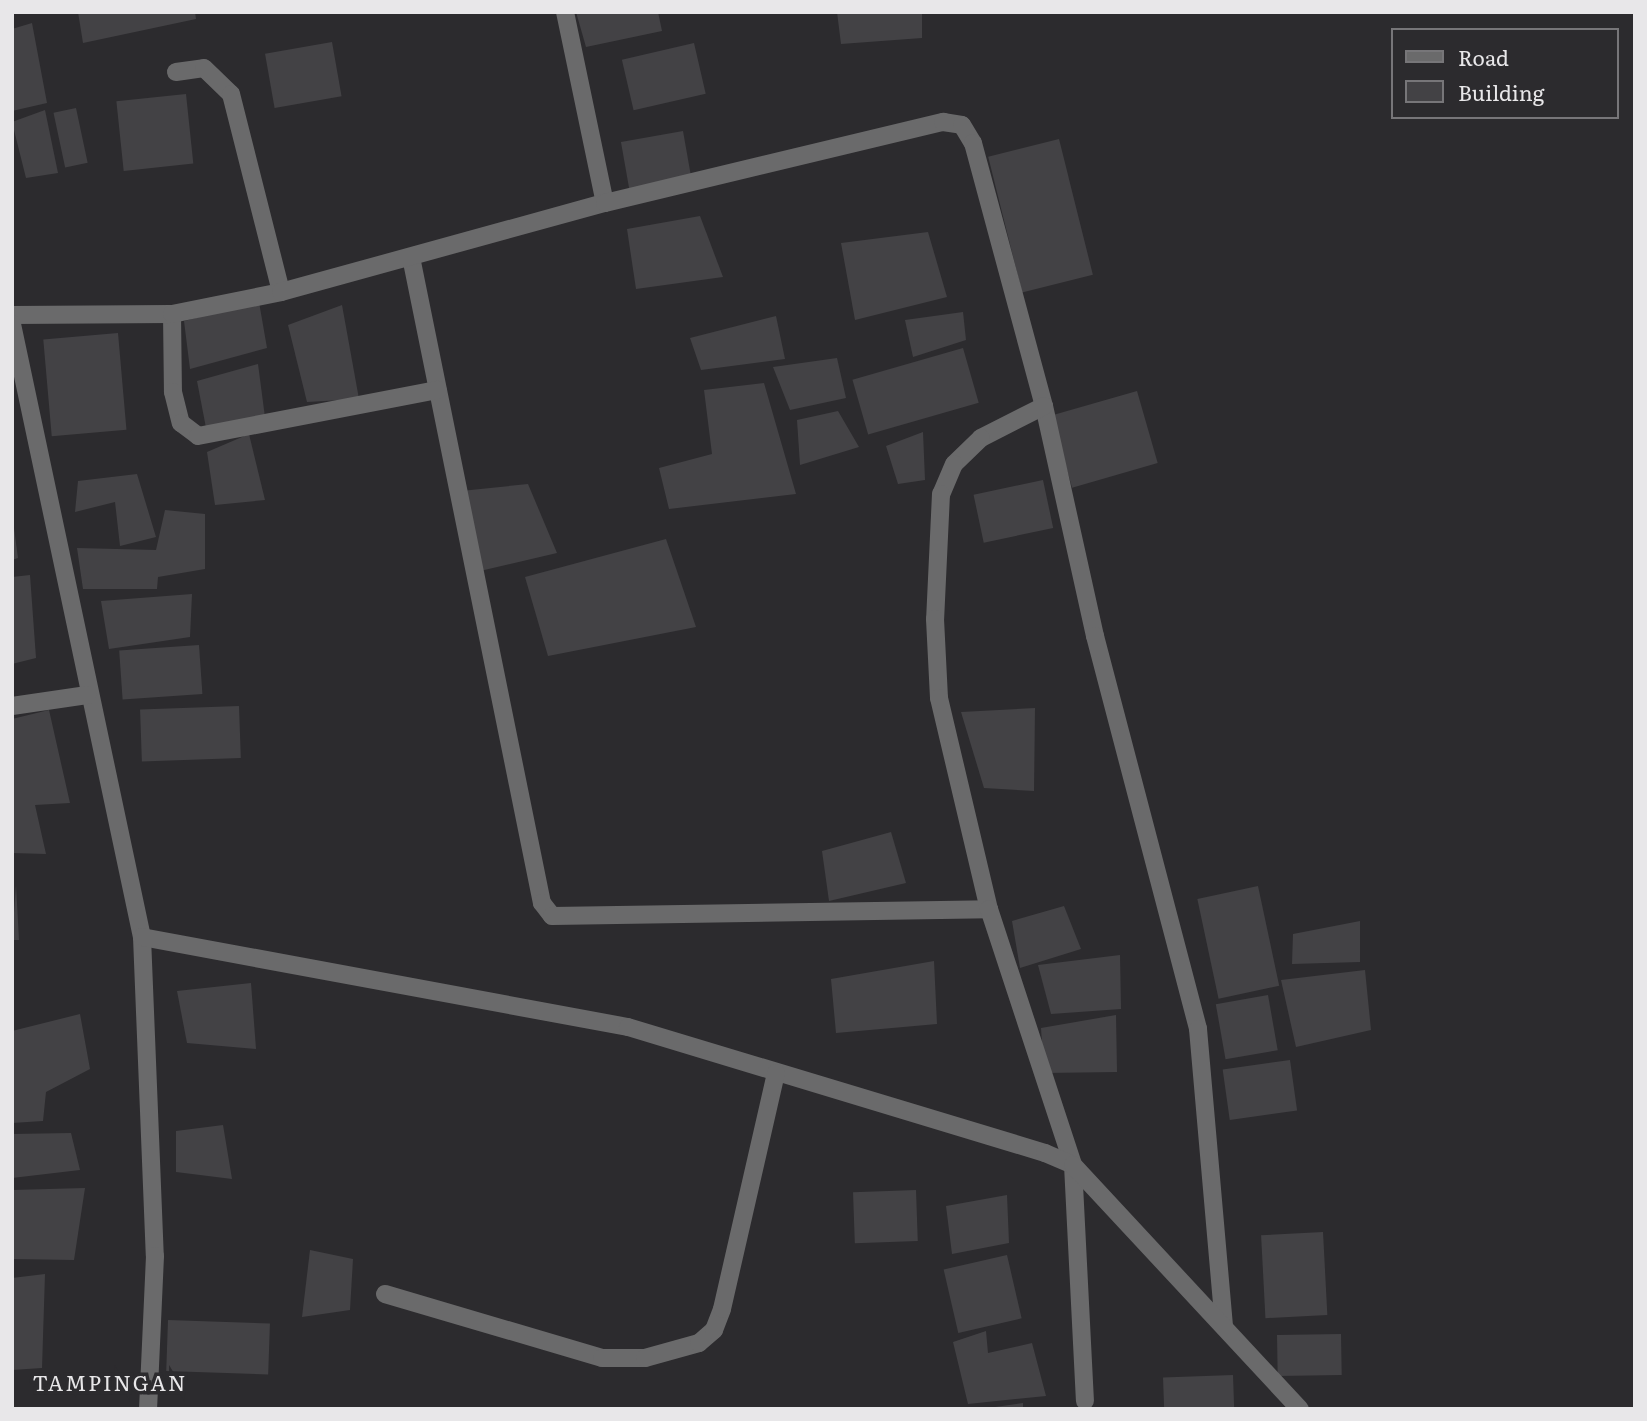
<!DOCTYPE html>
<style>
body{margin:0}
#map{position:relative;width:1647px;height:1421px;overflow:hidden;background:#2c2b2e;font-family:Literata,serif}
div>[style]{position:absolute}
[style*='--x']{left:calc(var(--x)*1px);top:calc(var(--y)*1px);width:calc(var(--w)*1px);rotate:calc(var(--a)*1deg)}
.building>*{inset:0;background:#434245;transform-origin:0 0}
.minor>*{height:18px;margin:-9px;padding:0 9px;transform-origin:9px;border-radius:9px;background:#6a6a6b}
span{translate:-50% -50%;white-space:nowrap;text-align:center;line-height:1.15;-webkit-text-stroke:7px #2c2b2e;paint-order:stroke}
.quarter-label{font-size:21px;color:#e8e7e9;letter-spacing:2px}
.frame{position:absolute;inset:0;border:14px solid #e8e7e9;pointer-events:none}
.legend{position:absolute;left:1391px;top:28px;width:228px;height:91px;box-sizing:border-box;background:#2c2b2e;border:2px solid #777679;margin:0;padding:9px 12px;list-style:none;font-size:21px;color:#e8e7e9}
.legend li{display:flex;align-items:center;gap:14px;height:35px}
.legend b{width:35px;border:2px solid #777679}
</style>
<div id="map">
<div class="building">
<div style="clip-path:polygon(78px 12px,195px 12px,196px 19px,83px 43px)"></div>
<div style="clip-path:polygon(576px 12px,658px 12px,662px 31px,586px 47px)"></div>
<div style="clip-path:polygon(837px 12px,922px 12px,922px 38px,841px 44px)"></div>
<div style="clip-path:polygon(32px 23px,47px 103px,12px 111px,12px 29px)"></div>
<div style="left:332px;top:42px;width:55px;height:68px;rotate:80deg"></div>
<div style="left:694px;top:43px;width:52px;height:74px;rotate:77deg"></div>
<div style="left:186px;top:94px;width:70px;height:70px;rotate:84deg"></div>
<div style="left:76px;top:108px;width:56px;height:23px;rotate:78deg"></div>
<div style="clip-path:polygon(45px 110px,58px 173px,26px 178px,12px 122px)"></div>
<div style="left:683px;top:131px;width:48px;height:63px;rotate:80deg"></div>
<div style="left:1059px;top:139px;width:140px;height:73px;rotate:76deg"></div>
<div style="clip-path:polygon(700px 216px,723px 277px,636px 289px,627px 229px)"></div>
<div style="clip-path:polygon(928px 232px,947px 297px,855px 320px,841px 243px)"></div>
<div style="clip-path:polygon(259px 302px,267px 348px,190px 369px,184px 321px)"></div>
<div style="clip-path:polygon(342px 305px,359px 399px,307px 402px,288px 325px)"></div>
<div style="clip-path:polygon(963px 312px,966px 340px,913px 357px,905px 320px)"></div>
<div style="clip-path:polygon(776px 316px,785px 359px,701px 370px,690px 338px)"></div>
<div style="left:118px;top:333px;width:97px;height:75px;rotate:85deg"></div>
<div style="left:963px;top:348px;width:57px;height:115px;rotate:74deg"></div>
<div style="clip-path:polygon(837px 358px,846px 398px,790px 410px,773px 367px)"></div>
<div style="clip-path:polygon(258px 364px,266px 425px,207px 433px,197px 381px)"></div>
<div style="clip-path:polygon(764px 383px,796px 494px,669px 509px,659px 468px,712px 454px,704px 390px)"></div>
<div style="left:1137px;top:391px;width:75px;height:89px;rotate:74deg"></div>
<div style="clip-path:polygon(838px 411px,859px 447px,800px 465px,797px 420px)"></div>
<div style="clip-path:polygon(923px 432px,925px 480px,898px 484px,886px 446px)"></div>
<div style="clip-path:polygon(249px 434px,265px 500px,215px 505px,207px 452px)"></div>
<div style="clip-path:polygon(137px 474px,156px 537px,120px 546px,115px 502px,75px 512px,78px 481px)"></div>
<div style="left:1043px;top:480px;width:49px;height:71px;rotate:78deg"></div>
<div style="clip-path:polygon(528px 484px,557px 553px,480px 571px,461px 491px)"></div>
<div style="clip-path:polygon(165px 510px,205px 514px,205px 569px,158px 577px,157px 589px,83px 589px,77px 548px,156px 550px)"></div>
<div style="clip-path:polygon(12px 513px,18px 558px,12px 560px)"></div>
<div style="clip-path:polygon(666px 539px,696px 627px,548px 656px,525px 577px)"></div>
<div style="clip-path:polygon(30px 575px,36px 658px,12px 664px,12px 577px)"></div>
<div style="clip-path:polygon(192px 594px,190px 637px,109px 649px,101px 601px)"></div>
<div style="left:199px;top:645px;width:49px;height:80px;rotate:86deg"></div>
<div style="left:239px;top:706px;width:52px;height:99px;rotate:88deg"></div>
<div style="clip-path:polygon(1035px 708px,1034px 791px,984px 788px,961px 712px)"></div>
<div style="clip-path:polygon(49px 710px,70px 803px,35px 805px,46px 854px,12px 853px,12px 719px)"></div>
<div style="clip-path:polygon(891px 832px,906px 883px,829px 901px,822px 851px)"></div>
<div style="clip-path:polygon(16px 885px,19px 940px,12px 940px)"></div>
<div style="left:1258px;top:886px;width:102px;height:62px;rotate:78deg"></div>
<div style="clip-path:polygon(1064px 906px,1081px 949px,1020px 968px,1012px 921px)"></div>
<div style="clip-path:polygon(1360px 921px,1360px 962px,1292px 964px,1293px 934px)"></div>
<div style="clip-path:polygon(1120px 955px,1121px 1009px,1051px 1014px,1038px 965px)"></div>
<div style="clip-path:polygon(934px 961px,937px 1024px,836px 1033px,831px 979px)"></div>
<div style="clip-path:polygon(1365px 970px,1371px 1030px,1296px 1047px,1281px 980px)"></div>
<div style="clip-path:polygon(251px 983px,256px 1049px,187px 1043px,177px 991px)"></div>
<div style="left:1268px;top:995px;width:56px;height:53px;rotate:80deg"></div>
<div style="clip-path:polygon(80px 1014px,90px 1069px,46px 1092px,43px 1121px,12px 1123px,12px 1031px)"></div>
<div style="clip-path:polygon(1116px 1015px,1117px 1072px,1044px 1073px,1041px 1028px)"></div>
<div style="left:1290px;top:1060px;width:51px;height:68px;rotate:82deg"></div>
<div style="clip-path:polygon(223px 1125px,232px 1179px,176px 1172px,176px 1131px)"></div>
<div style="clip-path:polygon(71px 1133px,80px 1170px,12px 1178px,12px 1134px)"></div>
<div style="clip-path:polygon(85px 1188px,74px 1260px,12px 1259px,12px 1190px)"></div>
<div style="left:916px;top:1190px;width:51px;height:63px;rotate:88deg"></div>
<div style="clip-path:polygon(1007px 1195px,1009px 1243px,952px 1254px,946px 1206px)"></div>
<div style="left:1323px;top:1232px;width:83px;height:62px;rotate:87deg"></div>
<div style="clip-path:polygon(310px 1250px,353px 1259px,350px 1310px,302px 1317px)"></div>
<div style="left:1007px;top:1255px;width:65px;height:65px;rotate:77deg"></div>
<div style="clip-path:polygon(45px 1274px,42px 1368px,12px 1370px,12px 1278px)"></div>
<div style="left:168px;top:1320px;width:102px;height:51px;rotate:2deg"></div>
<div style="clip-path:polygon(986px 1331px,988px 1353px,1032px 1343px,1046px 1396px,968px 1404px,953px 1342px)"></div>
<div style="left:1341px;top:1334px;width:41px;height:64px;rotate:89deg"></div>
<div style="left:1233px;top:1375px;width:34px;height:70px;rotate:88deg"></div>
<div style="clip-path:polygon(1023px 1403px,1023px 1409px,995px 1409px,995px 1407px)"></div>
</div>
<div class="minor">
<div style="--x:565;--y:12;--w:195;--a:78.2"></div>
<div style="--x:176;--y:72;--w:28;--a:-8"></div>
<div style="--x:204;--y:68;--w:37;--a:44"></div>
<div style="--x:231;--y:94;--w:204;--a:75.8"></div>
<div style="--x:411;--y:257;--w:659;--a:78.54"></div>
<div style="--x:542;--y:903;--w:16;--a:52"></div>
<div style="--x:552;--y:916;--w:437;--a:-0.9"></div>
<div style="--x:172;--y:314;--w:78;--a:89.3"></div>
<div style="--x:173;--y:392;--w:32;--a:76"></div>
<div style="--x:181;--y:423;--w:21;--a:37"></div>
<div style="--x:198;--y:436;--w:244;--a:-10.9"></div>
<div style="--x:12;--y:315;--w:160;--a:-0.4"></div>
<div style="--x:172;--y:314;--w:111;--a:-11.4"></div>
<div style="--x:281;--y:292;--w:336;--a:-15.4"></div>
<div style="--x:605;--y:203;--w:348;--a:-13.5"></div>
<div style="--x:943;--y:122;--w:19;--a:9"></div>
<div style="--x:962;--y:125;--w:21;--a:59"></div>
<div style="--x:973;--y:143;--w:272;--a:74.9"></div>
<div style="--x:1044;--y:406;--w:236;--a:77.5"></div>
<div style="--x:1095;--y:636;--w:406;--a:75.3"></div>
<div style="--x:1198;--y:1029;--w:296;--a:85"></div>
<div style="--x:12;--y:324;--w:627;--a:78.03"></div>
<div style="--x:142;--y:937;--w:319;--a:87.7"></div>
<div style="--x:155;--y:1256;--w:153;--a:92.6"></div>
<div style="--x:1044;--y:406;--w:71;--a:153.1"></div>
<div style="--x:981;--y:438;--w:37;--a:136"></div>
<div style="--x:954;--y:464;--w:33;--a:113"></div>
<div style="--x:941;--y:494;--w:125;--a:92.7"></div>
<div style="--x:935;--y:619;--w:79;--a:87.1"></div>
<div style="--x:939;--y:698;--w:217;--a:76.7"></div>
<div style="--x:989;--y:909;--w:269;--a:71.8"></div>
<div style="--x:1073;--y:1165;--w:236;--a:87.1"></div>
<div style="--x:12;--y:706;--w:76;--a:-8.3"></div>
<div style="--x:142;--y:937;--w:494;--a:10.5"></div>
<div style="--x:628;--y:1027;--w:436;--a:16.8"></div>
<div style="--x:1045;--y:1153;--w:30;--a:23"></div>
<div style="--x:1073;--y:1165;--w:333;--a:47.1"></div>
<div style="--x:385;--y:1294;--w:226;--a:16.4"></div>
<div style="--x:602;--y:1358;--w:43;--a:0"></div>
<div style="--x:645;--y:1358;--w:56;--a:-15.5"></div>
<div style="--x:699;--y:1343;--w:20;--a:-41"></div>
<div style="--x:714;--y:1330;--w:22;--a:-69"></div>
<div style="--x:722;--y:1309;--w:242;--a:-77.1"></div>
</div>
<div class="quarter-label">
<span style="left:110px;top:1382px">TAMPINGAN</span>
</div>
<div class="frame"></div>
<ul class="legend">
<li><b style="height:9px;background:#6a6a6b"></b>Road</li>
<li><b style="height:19px;background:#434245"></b>Building</li>
</ul>
</div>
